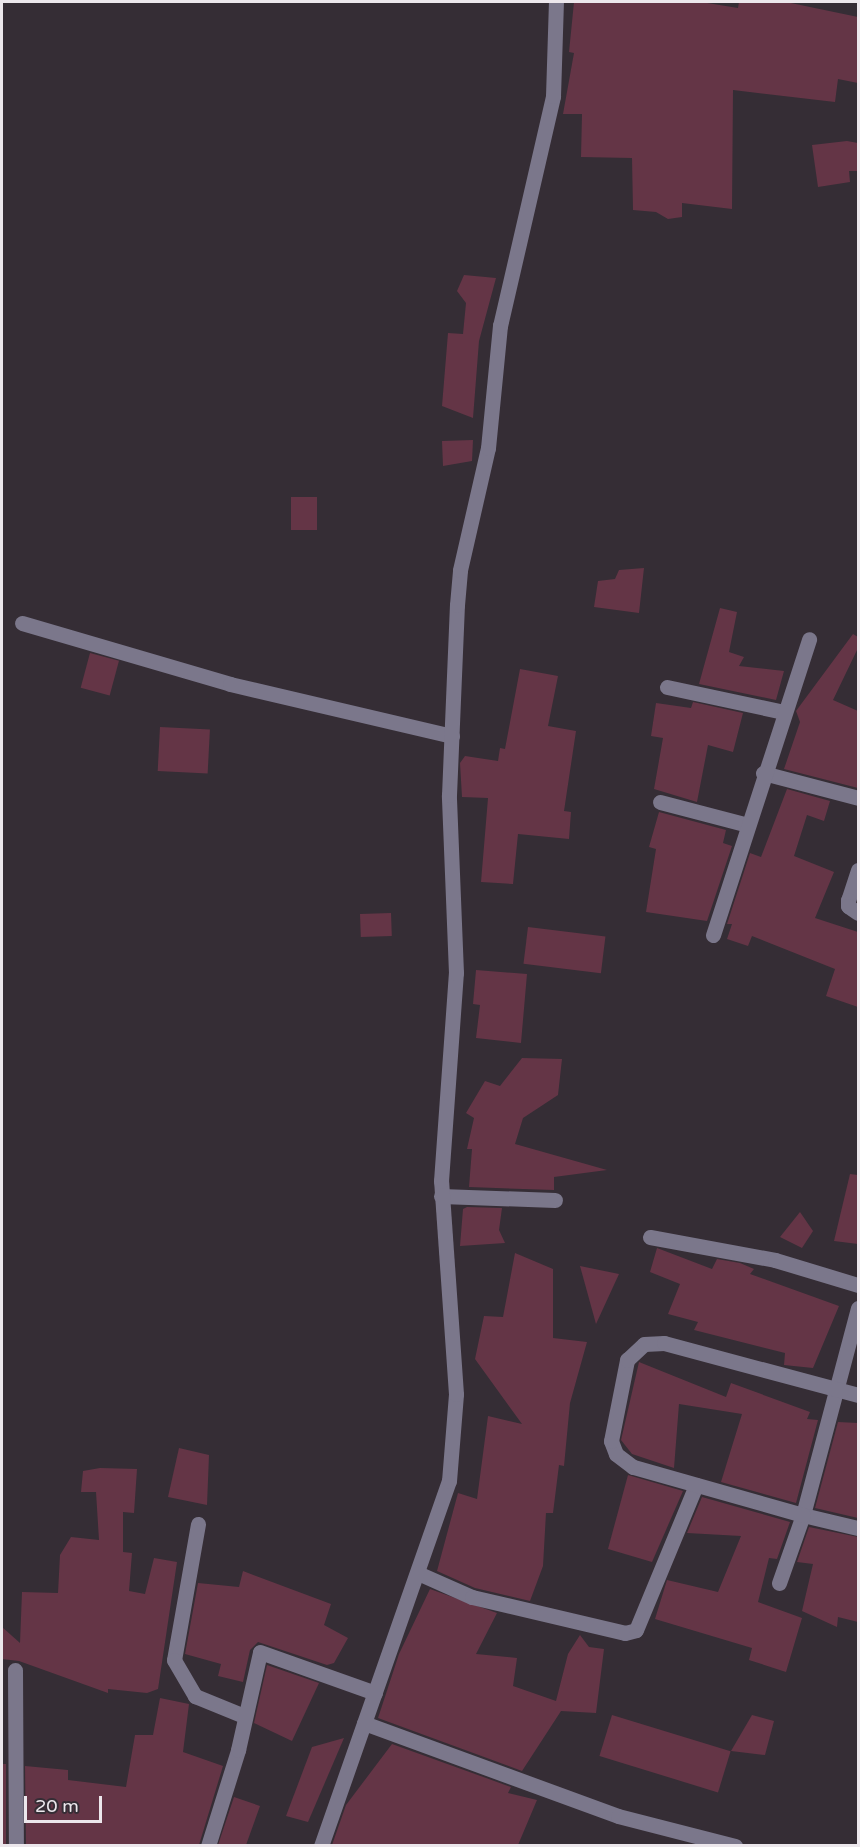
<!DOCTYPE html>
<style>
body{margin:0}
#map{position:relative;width:860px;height:1847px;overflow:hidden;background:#352d35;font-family:"Varela Round",sans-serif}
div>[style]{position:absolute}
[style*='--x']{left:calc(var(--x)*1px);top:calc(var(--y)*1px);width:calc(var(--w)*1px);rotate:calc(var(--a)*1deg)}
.building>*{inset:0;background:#643546;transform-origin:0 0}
.minor>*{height:15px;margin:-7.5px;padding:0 7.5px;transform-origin:7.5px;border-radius:7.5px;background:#7b778b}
span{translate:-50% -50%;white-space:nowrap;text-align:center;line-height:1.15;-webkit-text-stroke:4.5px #352d35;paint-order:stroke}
.frame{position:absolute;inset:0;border:3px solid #ece7ec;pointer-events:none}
.scale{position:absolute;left:24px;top:1796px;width:78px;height:27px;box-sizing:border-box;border:3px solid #ece7ec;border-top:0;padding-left:8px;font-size:18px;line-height:21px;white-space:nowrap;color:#ece7ec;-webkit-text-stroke:4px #352d35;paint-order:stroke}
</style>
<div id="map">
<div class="building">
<div style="clip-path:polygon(574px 2px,701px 2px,738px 8px,739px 2px,786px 2px,858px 17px,858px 83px,838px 79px,835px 102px,733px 90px,732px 209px,682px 203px,682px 217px,668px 219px,656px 212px,633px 210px,632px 158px,581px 157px,582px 114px,563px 114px,574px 53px,569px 52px)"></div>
<div style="clip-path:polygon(847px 141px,858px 143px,858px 171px,849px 171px,850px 182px,818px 187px,812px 145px)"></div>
<div style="clip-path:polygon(464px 275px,496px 278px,479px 341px,473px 418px,442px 406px,448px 333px,463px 334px,466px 303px,457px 291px)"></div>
<div style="clip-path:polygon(473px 440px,472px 461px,443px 466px,442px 441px)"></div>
<div style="left:291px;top:497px;width:26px;height:33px"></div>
<div style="clip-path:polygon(644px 568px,639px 613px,594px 607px,598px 581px,615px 579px,619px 570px)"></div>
<div style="clip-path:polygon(720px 608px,737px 612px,729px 652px,744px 657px,739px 666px,784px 671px,776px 700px,699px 684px)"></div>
<div style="clip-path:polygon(853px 634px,858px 637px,858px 648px,833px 700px,858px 711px,858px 788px,784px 769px,800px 722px,796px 711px)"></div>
<div style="left:90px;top:653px;width:30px;height:36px;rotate:15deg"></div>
<div style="clip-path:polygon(520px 669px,558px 676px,548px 726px,576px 731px,564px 811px,571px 812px,569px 839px,518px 834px,513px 884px,481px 882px,488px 798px,462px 797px,460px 763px,465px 756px,498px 761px,500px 748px,505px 749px)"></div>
<div style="clip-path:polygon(693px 702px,743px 713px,733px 752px,708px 745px,697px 802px,654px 789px,663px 738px,651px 736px,656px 703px,691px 708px)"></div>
<div style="left:160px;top:727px;width:50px;height:44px;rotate:3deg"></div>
<div style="clip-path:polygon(787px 789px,830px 801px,824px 821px,807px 815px,794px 856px,834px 872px,815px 918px,858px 932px,858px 1007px,826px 996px,835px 969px,752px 936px,748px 946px,727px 939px,732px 924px,727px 924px,750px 853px,761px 857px)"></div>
<div style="clip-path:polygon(659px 812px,726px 830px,723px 843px,732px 846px,707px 921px,646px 912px,656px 849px,649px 847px)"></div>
<div style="left:391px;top:913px;width:23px;height:31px;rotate:88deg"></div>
<div style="left:528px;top:927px;width:78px;height:37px;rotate:7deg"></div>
<div style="clip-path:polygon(476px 970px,527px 974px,521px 1043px,476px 1038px,480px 1005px,473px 1004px)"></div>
<div style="clip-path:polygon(522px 1058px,562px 1059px,558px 1095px,523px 1118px,515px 1144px,607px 1170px,554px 1177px,554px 1190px,469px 1187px,472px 1149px,467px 1149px,474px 1118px,466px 1113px,485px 1081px,500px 1086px)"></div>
<div style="clip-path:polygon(850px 1174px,858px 1175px,858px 1244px,834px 1241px)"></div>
<div style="clip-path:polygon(467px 1207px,502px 1208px,499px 1230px,505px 1243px,460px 1246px,463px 1209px)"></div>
<div style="clip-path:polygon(800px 1212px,813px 1231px,802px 1248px,780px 1237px)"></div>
<div style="clip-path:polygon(657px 1248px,712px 1269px,717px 1259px,740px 1263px,754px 1269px,750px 1274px,839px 1306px,813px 1368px,784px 1365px,785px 1353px,694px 1330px,698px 1322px,668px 1314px,680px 1284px,650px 1272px)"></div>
<div style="clip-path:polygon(515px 1253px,553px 1269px,553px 1338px,587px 1342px,570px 1403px,564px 1466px,559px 1465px,553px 1513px,546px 1513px,543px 1566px,530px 1601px,475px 1588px,437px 1571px,458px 1493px,477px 1499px,488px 1416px,522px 1424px,475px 1359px,484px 1316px,503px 1317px)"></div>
<div style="clip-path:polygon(580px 1266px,619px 1274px,596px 1324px)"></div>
<div style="clip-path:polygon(639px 1362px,726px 1397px,731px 1383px,810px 1412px,807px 1419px,818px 1420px,796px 1503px,721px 1482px,742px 1414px,679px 1404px,674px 1468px,632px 1454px,621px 1440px)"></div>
<div style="clip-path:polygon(838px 1422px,858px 1423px,858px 1518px,815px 1508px)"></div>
<div style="clip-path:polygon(179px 1448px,209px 1455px,207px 1505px,168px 1497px)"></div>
<div style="clip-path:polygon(100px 1468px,137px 1469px,134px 1513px,123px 1512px,123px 1552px,132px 1553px,129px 1591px,145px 1594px,154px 1558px,177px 1562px,158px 1689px,147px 1693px,108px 1689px,108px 1693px,19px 1661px,2px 1659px,2px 1627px,20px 1643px,22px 1592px,58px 1593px,60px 1555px,71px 1537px,99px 1540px,96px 1492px,81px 1492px,83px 1471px)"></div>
<div style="clip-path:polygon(628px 1475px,683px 1491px,652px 1562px,608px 1549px)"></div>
<div style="clip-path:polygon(702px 1497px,790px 1522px,777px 1559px,769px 1558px,758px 1602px,802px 1618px,786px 1672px,749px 1660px,752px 1648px,655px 1619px,667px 1580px,718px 1592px,741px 1536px,687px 1533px)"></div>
<div style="clip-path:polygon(809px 1527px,858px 1537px,858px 1622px,838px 1617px,837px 1627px,802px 1611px,813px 1564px,797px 1562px)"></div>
<div style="clip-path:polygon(243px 1571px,331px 1604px,324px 1625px,348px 1638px,334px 1663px,327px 1665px,258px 1642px,250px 1650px,243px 1682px,218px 1676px,221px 1664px,185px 1654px,198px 1583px,239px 1587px)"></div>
<div style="clip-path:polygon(430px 1589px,497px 1613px,476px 1654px,517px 1658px,513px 1686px,556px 1701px,568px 1654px,580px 1635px,589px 1647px,604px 1649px,596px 1713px,561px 1711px,522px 1771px,378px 1718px,399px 1654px)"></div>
<div style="clip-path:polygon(267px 1665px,319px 1683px,292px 1741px,254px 1723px)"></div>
<div style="clip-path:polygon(160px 1698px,189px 1704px,183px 1752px,223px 1766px,199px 1845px,26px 1845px,25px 1766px,68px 1770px,68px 1780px,126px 1787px,135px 1735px,153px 1735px)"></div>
<div style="left:612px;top:1715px;width:124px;height:43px;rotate:17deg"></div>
<div style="clip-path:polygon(752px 1715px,774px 1721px,765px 1755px,731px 1751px)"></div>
<div style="clip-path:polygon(344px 1738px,308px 1822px,286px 1816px,312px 1747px)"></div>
<div style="clip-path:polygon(392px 1744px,511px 1787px,508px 1793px,537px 1800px,518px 1845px,332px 1845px,346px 1805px)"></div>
<div style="left:2px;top:1764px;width:4px;height:81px"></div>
<div style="clip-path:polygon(234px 1797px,260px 1806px,246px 1845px,218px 1845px)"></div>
</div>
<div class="minor">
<div style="--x:22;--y:623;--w:217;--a:16.3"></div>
<div style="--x:230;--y:684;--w:228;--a:13.2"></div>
<div style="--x:667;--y:687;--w:120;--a:12.1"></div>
<div style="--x:763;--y:773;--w:98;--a:14.7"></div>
<div style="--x:660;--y:802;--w:91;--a:14.6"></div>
<div style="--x:858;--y:870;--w:32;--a:108"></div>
<div style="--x:848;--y:900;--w:6;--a:90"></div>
<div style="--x:848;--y:906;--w:12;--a:35"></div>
<div style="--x:713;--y:935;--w:311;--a:-72"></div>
<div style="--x:441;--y:1196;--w:114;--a:2"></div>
<div style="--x:650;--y:1237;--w:127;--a:10.4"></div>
<div style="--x:775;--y:1260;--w:87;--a:16.8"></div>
<div style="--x:858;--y:1308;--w:214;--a:104.9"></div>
<div style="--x:803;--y:1515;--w:57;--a:13.3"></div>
<div style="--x:198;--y:1524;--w:138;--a:100"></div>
<div style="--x:174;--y:1660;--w:42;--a:59.7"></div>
<div style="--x:195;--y:1696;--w:53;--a:22.2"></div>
<div style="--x:420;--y:1574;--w:57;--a:23.9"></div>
<div style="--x:472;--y:1597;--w:157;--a:13.2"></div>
<div style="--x:625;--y:1633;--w:11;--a:-15"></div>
<div style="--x:636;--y:1630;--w:157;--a:-67.5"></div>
<div style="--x:779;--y:1583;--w:72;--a:-70.6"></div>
<div style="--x:803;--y:1515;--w:177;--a:-164.2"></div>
<div style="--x:633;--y:1467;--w:21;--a:-143"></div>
<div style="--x:616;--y:1454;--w:14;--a:-111"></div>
<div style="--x:611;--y:1441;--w:83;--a:-78.8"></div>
<div style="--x:627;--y:1360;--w:23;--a:-43"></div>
<div style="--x:644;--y:1344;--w:20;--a:-3"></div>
<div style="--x:664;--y:1343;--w:201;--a:15"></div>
<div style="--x:15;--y:1670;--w:176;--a:89.7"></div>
<div style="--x:364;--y:1723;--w:270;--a:20.1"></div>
<div style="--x:618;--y:1816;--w:121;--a:14.4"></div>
<div style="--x:208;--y:1846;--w:101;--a:-72.6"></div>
<div style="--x:238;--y:1750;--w:100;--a:-77.3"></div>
<div style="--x:260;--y:1652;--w:122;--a:19.6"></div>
<div style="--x:321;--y:1846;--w:387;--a:-70.7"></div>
<div style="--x:449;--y:1481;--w:87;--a:-85.4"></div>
<div style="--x:456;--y:1394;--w:214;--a:-94"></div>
<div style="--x:441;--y:1181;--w:209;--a:-85.9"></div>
<div style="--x:456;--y:973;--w:178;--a:-92.3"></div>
<div style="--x:449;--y:795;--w:190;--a:-87.6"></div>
<div style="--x:457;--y:605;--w:35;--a:-85"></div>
<div style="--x:460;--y:570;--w:125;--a:-77.1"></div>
<div style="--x:488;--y:448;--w:123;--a:-84.4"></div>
<div style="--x:500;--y:326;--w:236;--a:-77"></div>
<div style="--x:553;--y:96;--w:94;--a:-88.2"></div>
</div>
<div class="frame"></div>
<div class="scale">20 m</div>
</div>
